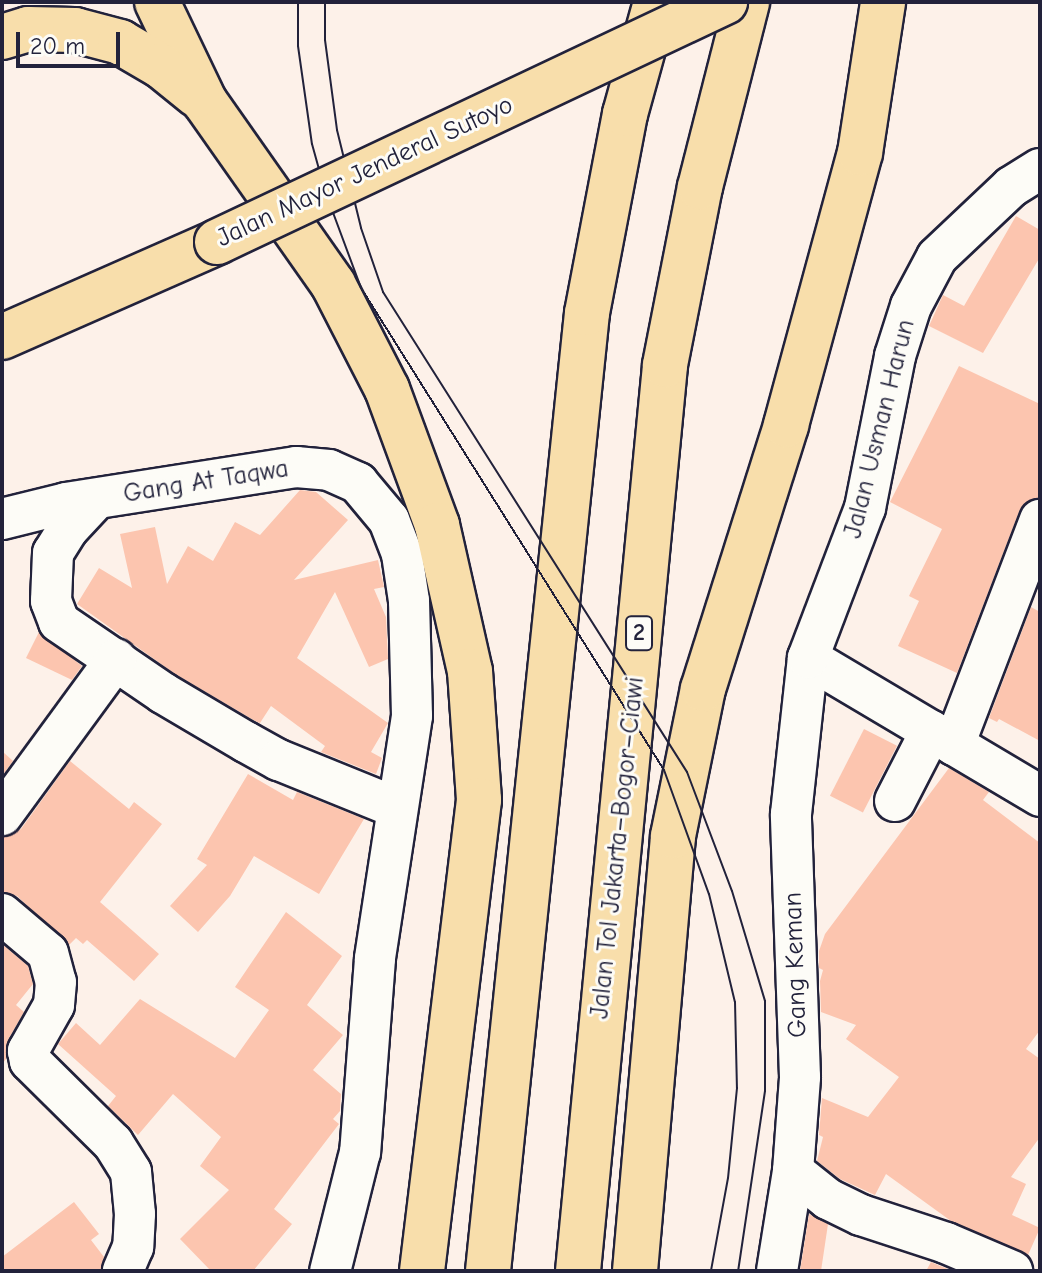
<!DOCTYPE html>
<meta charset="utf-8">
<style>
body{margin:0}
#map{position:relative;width:1042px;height:1273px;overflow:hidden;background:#fdf1e9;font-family:"Comic Neue",sans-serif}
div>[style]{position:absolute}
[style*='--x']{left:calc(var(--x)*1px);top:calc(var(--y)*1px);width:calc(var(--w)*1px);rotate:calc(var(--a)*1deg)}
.building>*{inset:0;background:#fcc5af;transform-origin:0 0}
.roads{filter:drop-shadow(2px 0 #22223b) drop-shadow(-2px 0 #22223b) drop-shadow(0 2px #22223b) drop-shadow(0 -2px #22223b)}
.street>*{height:40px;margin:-20px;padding:0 20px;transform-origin:20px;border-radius:20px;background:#fdfcf7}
.highway>*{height:44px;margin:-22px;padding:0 22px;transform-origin:22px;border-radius:22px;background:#f8deab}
.tram>*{height:2px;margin:-1px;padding:0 1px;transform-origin:1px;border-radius:1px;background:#22223b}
.bridges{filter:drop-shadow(2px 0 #22223b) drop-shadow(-2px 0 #22223b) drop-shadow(0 2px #22223b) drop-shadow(0 -2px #22223b)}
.highway-bridge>*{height:44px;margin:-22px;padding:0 22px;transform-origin:22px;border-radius:22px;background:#f8deab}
span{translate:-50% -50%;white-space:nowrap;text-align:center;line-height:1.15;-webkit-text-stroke:6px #fdfcf7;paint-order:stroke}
.shield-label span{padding:2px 6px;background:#fdfcf7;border:2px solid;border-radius:6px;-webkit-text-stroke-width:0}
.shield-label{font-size:24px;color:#22223b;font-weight:700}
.street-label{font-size:26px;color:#22223b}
.frame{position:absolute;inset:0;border:4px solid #22223b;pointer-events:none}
.scale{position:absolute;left:16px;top:32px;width:104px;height:36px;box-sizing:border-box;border:4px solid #22223b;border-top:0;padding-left:10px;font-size:24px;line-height:28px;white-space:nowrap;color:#22223b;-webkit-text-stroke:6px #fdfcf7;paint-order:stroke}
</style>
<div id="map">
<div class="building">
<div style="clip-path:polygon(1016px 216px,1040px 230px,1040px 257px,983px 353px,929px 326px,943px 295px,964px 306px)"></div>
<div style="clip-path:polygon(959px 366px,1040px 404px,1040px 498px,1026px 502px,1019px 512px,957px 673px,898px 646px,919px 601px,909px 596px,942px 529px,890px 502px)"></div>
<div style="clip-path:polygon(300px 490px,316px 492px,348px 520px,294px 580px,378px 560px,384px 587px,374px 589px,386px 617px,388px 659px,369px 667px,335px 592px,297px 658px,388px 723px,371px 752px,382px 758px,376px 774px,321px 752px,325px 746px,271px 706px,260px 723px,257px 722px,175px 674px,77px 604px,99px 568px,132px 588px,120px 534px,155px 527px,167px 584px,188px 546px,213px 561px,235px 522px,260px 535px)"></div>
<div style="clip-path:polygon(1031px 607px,1040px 612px,1040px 741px,999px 719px,997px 722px,989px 718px)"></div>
<div style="clip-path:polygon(39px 632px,82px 666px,72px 680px,26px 658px)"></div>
<div style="left:864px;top:729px;width:37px;height:75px;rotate:27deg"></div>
<div style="clip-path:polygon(2px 751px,13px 761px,2px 776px)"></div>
<div style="clip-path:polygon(70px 761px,129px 809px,134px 802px,162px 824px,100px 902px,159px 954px,134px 981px,87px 940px,83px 944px,76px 938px,69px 945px,17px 896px,2px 892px,2px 838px,21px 829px)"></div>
<div style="clip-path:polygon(949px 768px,989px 792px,983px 800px,1040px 843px,1040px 1030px,1026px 1049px,1040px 1059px,1040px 1137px,1011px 1177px,1026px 1184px,1012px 1215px,1040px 1228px,1028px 1255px,951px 1221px,886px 1174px,875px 1195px,840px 1179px,817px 1161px,823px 1137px,819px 1135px,822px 1098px,868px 1117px,899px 1077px,846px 1039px,856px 1025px,821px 1012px,820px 981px,823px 970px,819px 968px,819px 951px,825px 934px)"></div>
<div style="clip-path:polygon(248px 774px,293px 800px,297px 792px,364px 819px,319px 894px,254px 856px,230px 896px,198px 932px,170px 906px,207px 865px,197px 859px)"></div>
<div style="clip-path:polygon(286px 912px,342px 956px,307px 1005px,343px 1035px,313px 1070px,341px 1094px,340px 1111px,333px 1119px,339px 1124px,274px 1209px,292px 1224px,253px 1271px,211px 1271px,180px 1239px,229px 1190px,200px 1166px,221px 1137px,173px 1094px,138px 1135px,108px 1106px,116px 1096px,58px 1044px,76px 1023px,100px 1045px,140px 999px,235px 1058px,269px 1010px,235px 987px)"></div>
<div style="clip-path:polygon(2px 944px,28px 966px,33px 984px,16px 1005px,24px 1012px,8px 1040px,6px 1059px,2px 1064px)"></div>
<div style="clip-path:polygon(74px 1202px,99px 1234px,91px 1240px,104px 1257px,100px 1271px,2px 1271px,2px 1257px)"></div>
<div style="clip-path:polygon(809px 1214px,828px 1224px,821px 1271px,800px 1271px)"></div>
<div style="clip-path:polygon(931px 1262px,938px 1265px,953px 1271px,926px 1271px)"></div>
</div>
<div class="roads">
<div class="street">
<div style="--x:95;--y:500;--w:40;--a:133"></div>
<div style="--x:68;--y:529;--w:28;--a:122"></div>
<div style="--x:53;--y:553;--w:48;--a:92.4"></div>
<div style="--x:51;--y:601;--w:22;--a:69"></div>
<div style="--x:59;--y:622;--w:126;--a:34.3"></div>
<div style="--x:163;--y:693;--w:96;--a:30.6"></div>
<div style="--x:246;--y:742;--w:38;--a:29"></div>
<div style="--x:279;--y:760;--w:127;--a:22.1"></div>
<div style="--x:2;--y:519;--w:66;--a:-14"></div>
<div style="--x:66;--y:503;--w:233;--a:-8.9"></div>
<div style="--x:296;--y:467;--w:33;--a:5"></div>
<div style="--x:329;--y:470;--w:32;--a:24"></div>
<div style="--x:358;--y:483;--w:48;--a:50"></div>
<div style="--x:389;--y:520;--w:36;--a:69"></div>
<div style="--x:402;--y:554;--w:48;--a:81.5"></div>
<div style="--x:409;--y:601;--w:115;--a:88.5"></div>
<div style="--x:412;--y:716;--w:246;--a:98.7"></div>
<div style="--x:375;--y:959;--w:194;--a:94.4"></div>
<div style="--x:360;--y:1152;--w:123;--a:104.1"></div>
<div style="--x:808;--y:658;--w:270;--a:30.7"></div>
<div style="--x:954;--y:745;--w:241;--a:-69.1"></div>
<div style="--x:895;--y:801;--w:79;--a:-62.8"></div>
<div style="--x:2;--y:815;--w:193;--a:-53.8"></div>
<div style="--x:2;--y:914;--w:60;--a:40.3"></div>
<div style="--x:48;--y:953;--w:30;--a:75"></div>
<div style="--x:56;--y:982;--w:23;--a:95"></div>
<div style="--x:54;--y:1005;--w:53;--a:119.5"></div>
<div style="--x:28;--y:1051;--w:10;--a:79"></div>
<div style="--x:30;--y:1061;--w:117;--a:44.7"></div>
<div style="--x:113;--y:1143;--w:34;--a:58"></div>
<div style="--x:131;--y:1172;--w:42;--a:84.6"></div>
<div style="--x:135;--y:1214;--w:33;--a:93"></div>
<div style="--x:133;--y:1247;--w:26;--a:113"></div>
<div style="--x:793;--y:1171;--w:45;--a:38.7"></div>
<div style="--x:828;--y:1199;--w:37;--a:26"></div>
<div style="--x:861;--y:1215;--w:89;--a:18.2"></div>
<div style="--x:946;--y:1243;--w:72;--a:23"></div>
<div style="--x:777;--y:1271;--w:101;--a:-80.9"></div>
<div style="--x:793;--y:1171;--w:94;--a:-85.7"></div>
<div style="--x:800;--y:1077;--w:263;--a:-92"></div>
<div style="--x:791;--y:814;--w:157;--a:-83.8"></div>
<div style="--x:808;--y:658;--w:160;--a:-69.2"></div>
<div style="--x:865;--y:508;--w:155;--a:-78.8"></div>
<div style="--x:895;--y:356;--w:52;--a:-72.3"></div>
<div style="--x:911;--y:306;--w:55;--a:-62"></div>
<div style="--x:937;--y:257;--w:102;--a:-43.4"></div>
<div style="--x:1011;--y:187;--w:34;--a:-32"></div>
</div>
<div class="highway">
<div style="--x:157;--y:2;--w:111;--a:64.4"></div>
<div style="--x:205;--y:102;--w:223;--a:54.9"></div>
<div style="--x:333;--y:284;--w:118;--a:62.8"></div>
<div style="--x:387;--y:389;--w:145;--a:69.8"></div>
<div style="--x:437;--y:525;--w:150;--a:77.3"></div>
<div style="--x:470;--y:671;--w:129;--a:86"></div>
<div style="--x:479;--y:800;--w:474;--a:96.9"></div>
<div style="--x:2;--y:37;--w:27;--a:-17"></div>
<div style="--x:28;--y:29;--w:47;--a:1.2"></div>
<div style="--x:75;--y:30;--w:47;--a:14.9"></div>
<div style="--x:120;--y:42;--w:48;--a:30.3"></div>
<div style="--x:161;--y:66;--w:46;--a:38.9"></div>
<div style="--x:2;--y:337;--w:235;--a:-23.8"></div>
<div style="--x:488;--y:1271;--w:963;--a:-84.1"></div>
<div style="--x:587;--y:313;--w:203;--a:-79.2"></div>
<div style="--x:625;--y:114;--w:116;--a:-74.5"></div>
<div style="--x:578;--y:1271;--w:910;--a:-84.51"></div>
<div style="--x:665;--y:365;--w:181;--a:-78.9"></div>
<div style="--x:700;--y:187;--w:191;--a:-75.7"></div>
<div style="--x:635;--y:1271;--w:437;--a:-85"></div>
<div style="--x:673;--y:836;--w:150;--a:-78.5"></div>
<div style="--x:703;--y:689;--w:277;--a:-72.5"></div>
<div style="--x:786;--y:425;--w:282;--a:-74.8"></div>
<div style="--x:860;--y:153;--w:153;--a:-81.3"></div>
</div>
</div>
<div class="tram">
<div style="--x:298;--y:2;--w:44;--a:90"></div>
<div style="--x:298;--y:46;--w:99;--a:81.9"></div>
<div style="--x:312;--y:144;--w:49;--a:74.5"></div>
<div style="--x:325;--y:191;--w:103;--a:69.6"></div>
<div style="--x:361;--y:288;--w:569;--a:57.85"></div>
<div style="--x:664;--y:770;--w:132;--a:70.1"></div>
<div style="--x:709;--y:894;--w:111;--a:76.5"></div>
<div style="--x:735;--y:1002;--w:86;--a:88.7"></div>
<div style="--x:737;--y:1088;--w:90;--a:95.7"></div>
<div style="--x:728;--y:1178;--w:95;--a:100.4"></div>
<div style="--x:325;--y:2;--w:38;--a:90"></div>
<div style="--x:325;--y:40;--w:91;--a:82.4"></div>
<div style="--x:337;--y:130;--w:101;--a:76.2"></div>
<div style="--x:361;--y:228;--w:68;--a:71"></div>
<div style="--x:383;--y:292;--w:568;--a:57.65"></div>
<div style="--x:687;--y:772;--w:127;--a:69.3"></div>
<div style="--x:732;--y:891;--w:115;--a:73.3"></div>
<div style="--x:765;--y:1001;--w:90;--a:90"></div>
<div style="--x:765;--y:1091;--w:182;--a:98.5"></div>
</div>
<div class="bridges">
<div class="highway-bridge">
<div style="--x:217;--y:242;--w:562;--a:-25.29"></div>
</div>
</div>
<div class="shield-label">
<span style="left:639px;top:633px">2</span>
</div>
<div class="street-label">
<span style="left:365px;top:172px;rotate:-25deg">Jalan Mayor Jenderal Sutoyo</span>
<span style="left:880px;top:429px;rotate:-76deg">Jalan Usman Harun</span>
<span style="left:206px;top:482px;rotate:-9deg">Gang At Taqwa</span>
<span style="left:618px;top:848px;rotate:-84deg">Jalan Tol Jakarta–Bogor–Ciawi</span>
<span style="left:796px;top:965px;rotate:-92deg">Gang Keman</span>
</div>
<div class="frame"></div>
<div class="scale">20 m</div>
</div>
